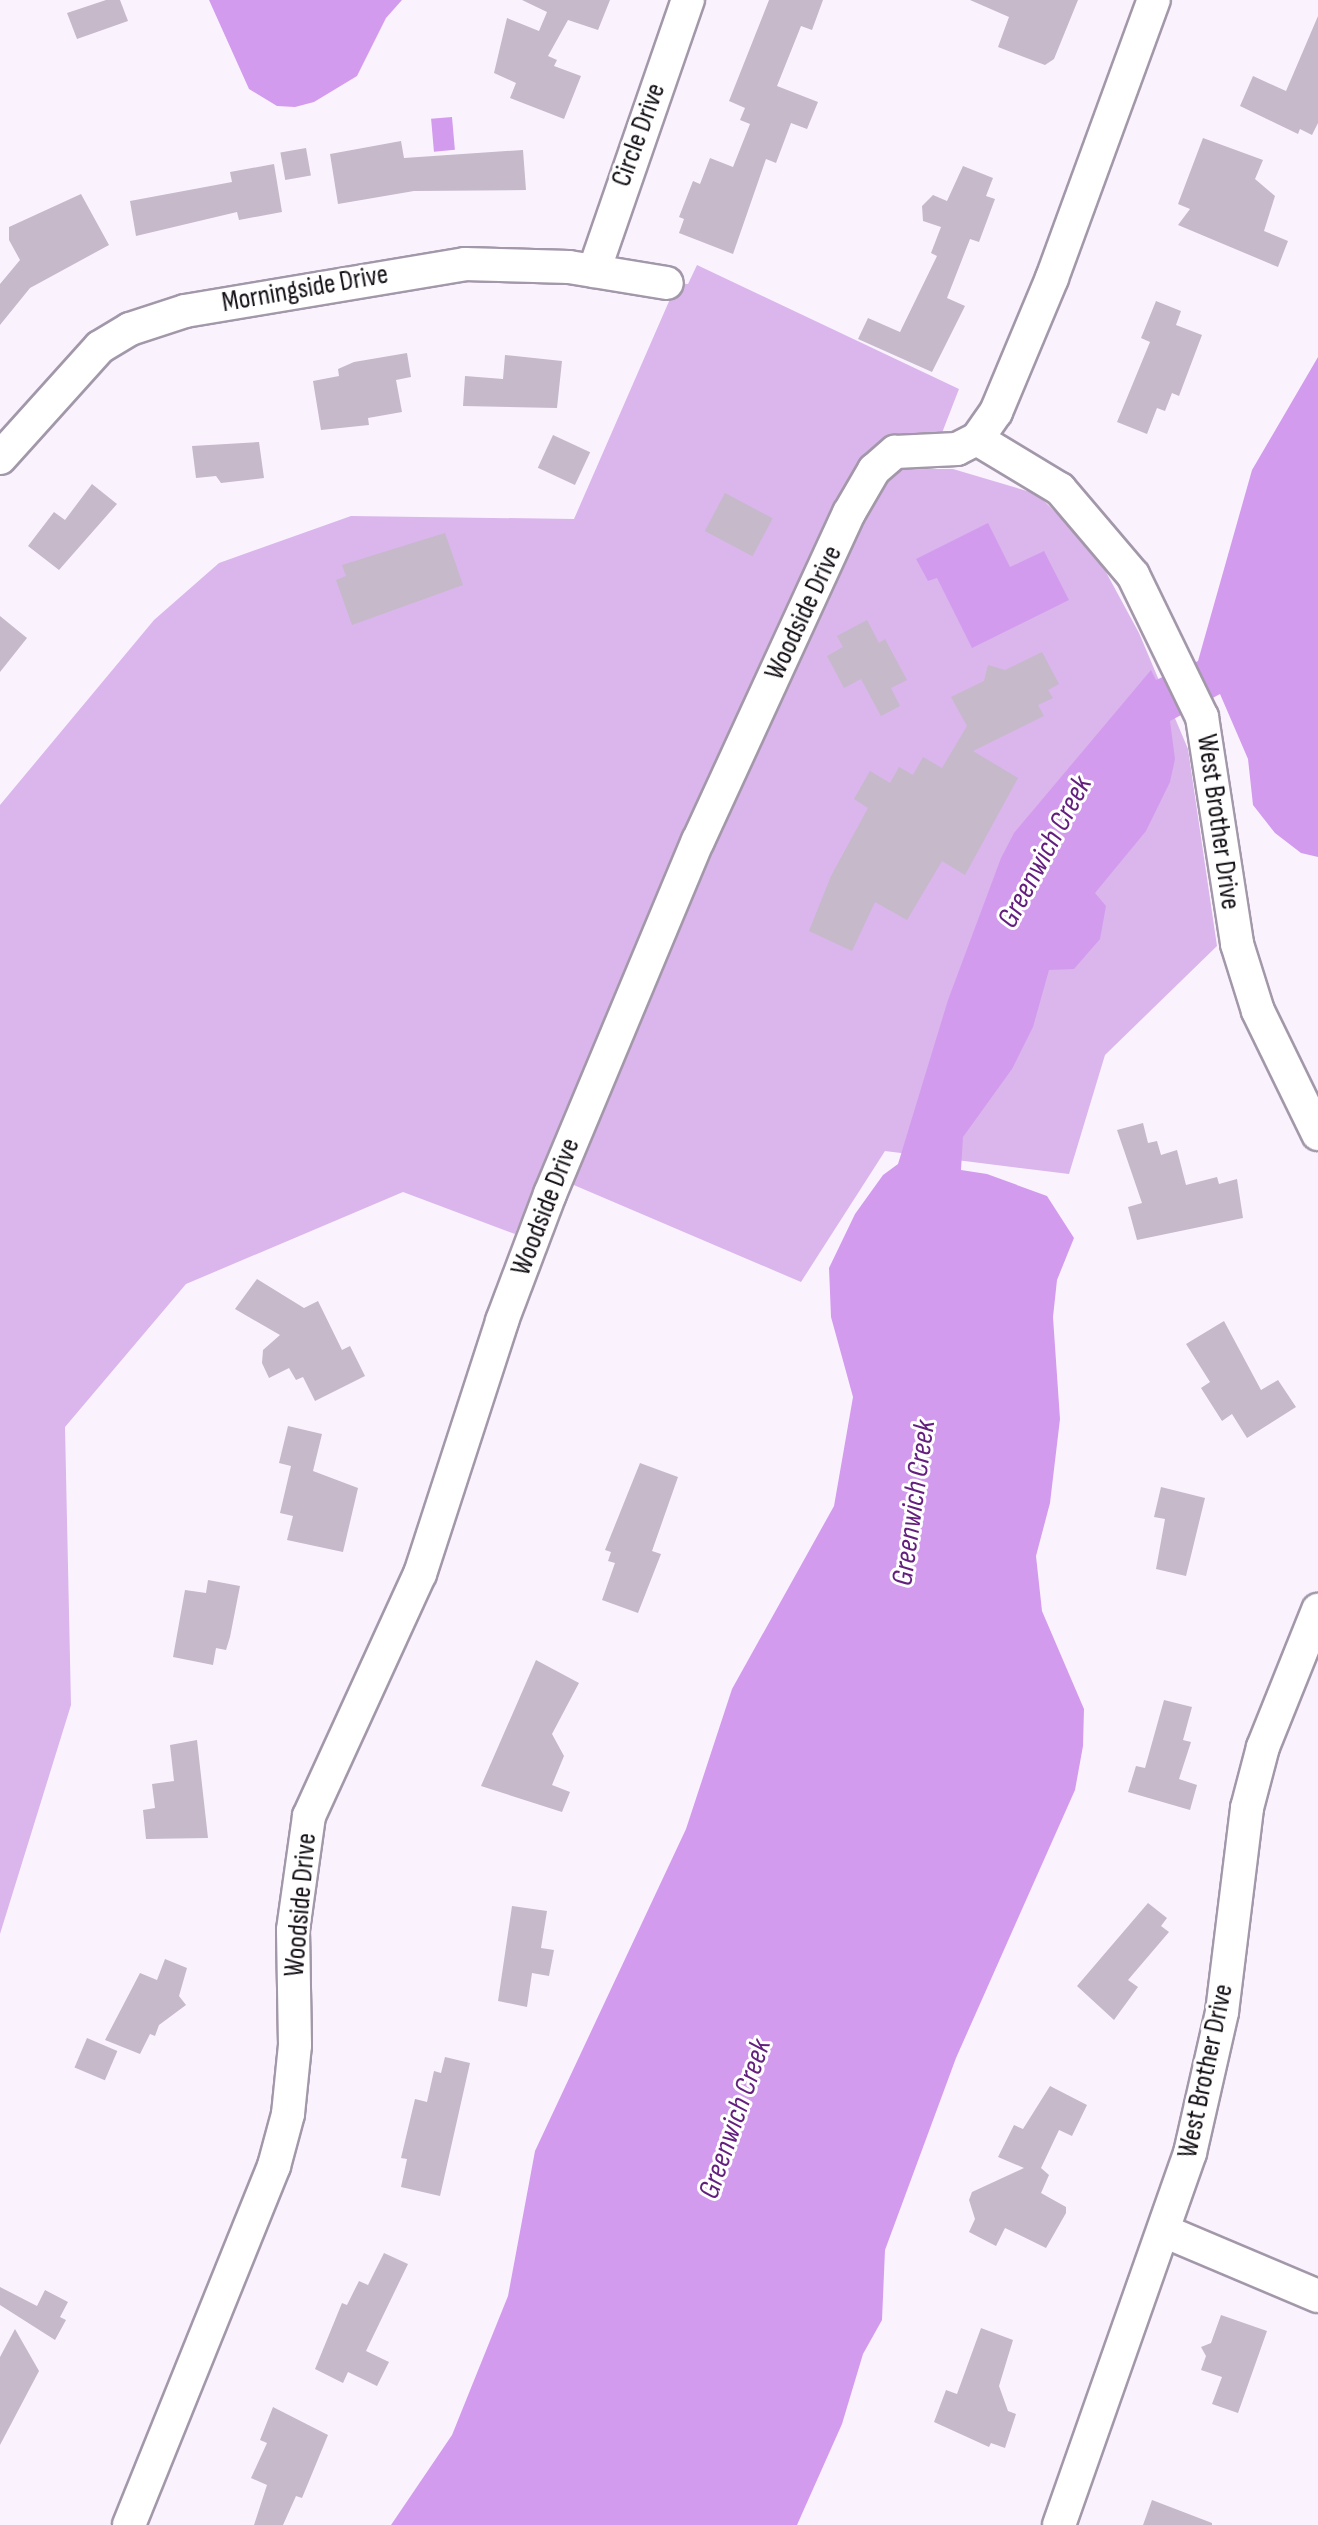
<!DOCTYPE html>
<style>
body{margin:0}
#map{position:relative;width:1318px;height:2525px;overflow:hidden;background:#faf3fe;font-family:"Sofia Sans Condensed",sans-serif}
div>[style]{position:absolute}
[style*='--x']{left:calc(var(--x)*1px);top:calc(var(--y)*1px);width:calc(var(--w)*1px);rotate:calc(var(--a)*1deg)}
.green>*{inset:0;background:#dab6ec}
.water>*{inset:0;background:#d39bee;transform-origin:0 0}
.building>*{inset:0;background:#c5b9ca;transform-origin:0 0}
.roads{filter:drop-shadow(2px 0 #a398a9) drop-shadow(-2px 0 #a398a9) drop-shadow(0 2px #a398a9) drop-shadow(0 -2px #a398a9)}
.street>*{height:32px;margin:-16px;padding:0 16px;transform-origin:16px;border-radius:16px;background:#fff}
span{translate:-50% -50%;white-space:nowrap;text-align:center;line-height:1.15;-webkit-text-stroke:6px #fff;paint-order:stroke}
.street-label{font-size:28px;color:#130f15}
.water-label{font-size:30px;color:#631e7e;font-style:italic}
</style>
<div id="map">
<div class="green">
<div style="clip-path:polygon(697px 265px,959px 389px,928px 469px,953px 469px,1037px 494px,1094px 550px,1139px 633px,1188px 749px,1217px 946px,1105px 1055px,1069px 1174px,885px 1151px,801px 1282px,541px 1171px,515px 1234px,403px 1192px,186px 1284px,65px 1427px,71px 1705px,0 1934px,0 805px,154px 620px,219px 563px,351px 516px,574px 519px,677px 283px,688px 284px)"></div>
</div>
<div class="water">
<div style="clip-path:polygon(209px 0,402px 0,386px 18px,357px 76px,314px 102px,295px 107px,277px 106px,249px 89px)"></div>
<div style="left:452px;top:117px;width:33px;height:21px;rotate:85deg"></div>
<div style="clip-path:polygon(1318px 357px,1318px 857px,1301px 853px,1275px 833px,1253px 805px,1248px 759px,1220px 694px,1170px 721px,1175px 759px,1170px 782px,1146px 831px,1095px 893px,1106px 906px,1100px 939px,1074px 969px,1049px 970px,1033px 1027px,1012px 1069px,963px 1137px,961px 1170px,987px 1174px,1047px 1196px,1074px 1238px,1057px 1280px,1053px 1317px,1060px 1419px,1050px 1503px,1036px 1556px,1042px 1611px,1084px 1709px,1083px 1746px,1075px 1790px,956px 2058px,885px 2250px,882px 2320px,863px 2354px,842px 2424px,797px 2525px,391px 2525px,452px 2435px,508px 2296px,535px 2151px,686px 1829px,732px 1689px,834px 1506px,853px 1397px,831px 1317px,829px 1268px,855px 1214px,883px 1175px,898px 1164px,948px 1000px,1001px 858px,1014px 833px,1151px 670px,1156px 680px,1198px 661px,1252px 470px)"></div>
<div style="clip-path:polygon(988px 523px,1010px 567px,1044px 551px,1069px 600px,972px 648px,937px 578px,928px 581px,916px 559px)"></div>
</div>
<div class="building">
<div style="clip-path:polygon(106px 0,120px 0,128px 21px,77px 39px,67px 13px)"></div>
<div style="clip-path:polygon(522px 0,610px 0,598px 30px,568px 20px,548px 56px,557px 60px,554px 66px,581px 76px,564px 119px,510px 98px,516px 83px,494px 73px,507px 18px,539px 31px,547px 12px)"></div>
<div style="clip-path:polygon(769px 0,823px 0,812px 30px,801px 26px,777px 86px,818px 102px,807px 129px,791px 123px,776px 163px,766px 159px,733px 254px,679px 233px,684px 219px,679px 217px,693px 181px,700px 184px,710px 158px,733px 167px,750px 124px,740px 120px,745px 108px,729px 101px)"></div>
<div style="clip-path:polygon(970px 0,1078px 0,1054px 59px,1045px 65px,998px 47px,1009px 17px)"></div>
<div style="clip-path:polygon(1318px 16px,1318px 123px,1312px 135px,1300px 129px,1298px 134px,1240px 106px,1253px 76px,1286px 91px)"></div>
<div style="clip-path:polygon(1203px 138px,1263px 160px,1255px 179px,1275px 196px,1264px 231px,1288px 241px,1278px 267px,1178px 225px,1190px 209px,1178px 204px)"></div>
<div style="clip-path:polygon(401px 141px,404px 158px,523px 150px,526px 190px,414px 191px,338px 204px,330px 154px)"></div>
<div style="left:306px;top:148px;width:28px;height:26px;rotate:80deg"></div>
<div style="clip-path:polygon(274px 164px,282px 212px,239px 220px,237px 212px,136px 236px,130px 201px,232px 182px,230px 172px)"></div>
<div style="clip-path:polygon(963px 166px,993px 178px,986px 196px,995px 199px,979px 242px,970px 239px,947px 298px,965px 306px,932px 372px,858px 339px,868px 318px,900px 332px,937px 256px,931px 253px,941px 227px,923px 221px,922px 206px,933px 195px,947px 201px)"></div>
<div style="clip-path:polygon(81px 194px,109px 245px,30px 288px,0 325px,0 284px,20px 260px,9px 240px,9px 227px)"></div>
<div style="clip-path:polygon(1156px 301px,1181px 311px,1176px 325px,1202px 335px,1179px 396px,1172px 393px,1165px 411px,1157px 408px,1147px 434px,1117px 422px,1150px 342px,1141px 338px)"></div>
<div style="clip-path:polygon(407px 353px,411px 377px,396px 380px,402px 412px,368px 418px,369px 425px,321px 430px,313px 381px,339px 376px,338px 369px,354px 362px)"></div>
<div style="clip-path:polygon(505px 355px,562px 361px,557px 408px,463px 406px,465px 376px,503px 379px)"></div>
<div style="left:553px;top:435px;width:41px;height:36px;rotate:25deg"></div>
<div style="clip-path:polygon(259px 442px,264px 478px,221px 483px,216px 476px,196px 478px,192px 446px)"></div>
<div style="clip-path:polygon(92px 484px,117px 504px,59px 570px,28px 546px,54px 512px,65px 520px)"></div>
<div style="left:725px;top:493px;width:54px;height:43px;rotate:28deg"></div>
<div style="clip-path:polygon(445px 533px,463px 585px,352px 625px,336px 580px,346px 576px,342px 565px)"></div>
<div style="clip-path:polygon(0 616px,27px 638px,0 672px)"></div>
<div style="clip-path:polygon(867px 620px,879px 643px,885px 639px,907px 680px,891px 688px,900px 706px,881px 716px,861px 679px,844px 688px,827px 656px,843px 647px,837px 636px)"></div>
<div style="clip-path:polygon(1042px 652px,1059px 684px,1048px 690px,1053px 698px,1038px 705px,1044px 716px,973px 751px,1018px 778px,965px 875px,942px 861px,907px 920px,875px 902px,852px 951px,809px 931px,831px 876px,868px 808px,854px 799px,870px 771px,890px 783px,899px 767px,913px 775px,923px 757px,942px 768px,967px 726px,951px 697px,984px 681px,988px 665px,1005px 670px)"></div>
<div style="clip-path:polygon(1143px 1123px,1148px 1143px,1157px 1141px,1161px 1155px,1177px 1150px,1186px 1185px,1217px 1177px,1219px 1184px,1237px 1179px,1243px 1218px,1137px 1240px,1128px 1207px,1142px 1203px,1117px 1130px)"></div>
<div style="clip-path:polygon(257px 1279px,304px 1308px,318px 1301px,342px 1350px,350px 1346px,365px 1376px,315px 1401px,303px 1377px,296px 1380px,289px 1368px,269px 1378px,262px 1363px,263px 1350px,280px 1335px,235px 1309px)"></div>
<div style="clip-path:polygon(1224px 1321px,1261px 1390px,1278px 1380px,1296px 1407px,1247px 1438px,1232px 1414px,1222px 1421px,1201px 1388px,1210px 1382px,1186px 1344px)"></div>
<div style="clip-path:polygon(288px 1426px,322px 1434px,313px 1471px,358px 1488px,343px 1552px,287px 1540px,293px 1516px,280px 1513px,291px 1466px,279px 1463px)"></div>
<div style="clip-path:polygon(640px 1463px,678px 1477px,652px 1551px,661px 1554px,638px 1613px,602px 1600px,615px 1563px,608px 1561px,611px 1552px,605px 1550px)"></div>
<div style="clip-path:polygon(1161px 1487px,1205px 1498px,1186px 1576px,1156px 1569px,1165px 1519px,1154px 1517px)"></div>
<div style="clip-path:polygon(208px 1580px,240px 1586px,230px 1637px,226px 1650px,216px 1648px,213px 1665px,173px 1657px,185px 1590px,206px 1593px)"></div>
<div style="clip-path:polygon(536px 1660px,579px 1683px,552px 1734px,564px 1756px,552px 1785px,570px 1792px,562px 1812px,481px 1786px)"></div>
<div style="clip-path:polygon(1164px 1700px,1192px 1707px,1183px 1740px,1191px 1742px,1179px 1779px,1197px 1785px,1190px 1810px,1128px 1792px,1136px 1766px,1145px 1768px)"></div>
<div style="clip-path:polygon(197px 1740px,208px 1838px,146px 1839px,143px 1810px,155px 1808px,152px 1784px,174px 1781px,170px 1745px)"></div>
<div style="clip-path:polygon(1148px 1903px,1167px 1918px,1161px 1926px,1169px 1932px,1128px 1980px,1138px 1987px,1114px 2020px,1077px 1986px)"></div>
<div style="clip-path:polygon(512px 1906px,547px 1911px,541px 1948px,554px 1950px,549px 1976px,532px 1973px,527px 2007px,498px 2001px)"></div>
<div style="clip-path:polygon(165px 1959px,187px 1968px,179px 1996px,186px 2005px,159px 2025px,155px 2036px,150px 2034px,140px 2054px,105px 2040px,140px 1973px,157px 1980px)"></div>
<div style="left:87px;top:2038px;width:33px;height:32px;rotate:23deg"></div>
<div style="clip-path:polygon(445px 2057px,470px 2063px,440px 2196px,401px 2187px,407px 2159px,401px 2158px,415px 2099px,427px 2102px,434px 2071px,441px 2073px)"></div>
<div style="clip-path:polygon(1050px 2086px,1087px 2105px,1072px 2136px,1059px 2130px,1041px 2168px,1049px 2175px,1041px 2193px,1066px 2207px,1066px 2213px,1046px 2248px,1005px 2228px,996px 2246px,969px 2232px,975px 2219px,969px 2200px,972px 2192px,1024px 2168px,998px 2157px,1014px 2125px,1023px 2129px)"></div>
<div style="clip-path:polygon(384px 2253px,408px 2264px,366px 2351px,389px 2362px,377px 2386px,348px 2372px,343px 2383px,315px 2369px,342px 2303px,347px 2305px,359px 2281px,368px 2285px)"></div>
<div style="clip-path:polygon(0 2287px,37px 2306px,45px 2290px,68px 2302px,60px 2317px,66px 2320px,55px 2340px,0 2305px)"></div>
<div style="clip-path:polygon(1221px 2315px,1267px 2331px,1238px 2413px,1212px 2404px,1222px 2377px,1201px 2370px,1206px 2356px,1201px 2347px,1211px 2343px)"></div>
<div style="clip-path:polygon(981px 2328px,1013px 2340px,999px 2386px,1008px 2411px,1016px 2414px,1005px 2448px,991px 2443px,989px 2447px,934px 2422px,946px 2390px,957px 2394px)"></div>
<div style="clip-path:polygon(15px 2329px,39px 2371px,0 2445px,0 2357px)"></div>
<div style="clip-path:polygon(273px 2407px,328px 2435px,302px 2498px,296px 2496px,283px 2525px,254px 2525px,267px 2485px,251px 2478px,267px 2443px,260px 2440px)"></div>
<div style="clip-path:polygon(1152px 2500px,1212px 2523px,1212px 2525px,1143px 2525px)"></div>
</div>
<div class="roads">
<div class="street">
<div style="--x:594;--y:271;--w:287;--a:-70.9"></div>
<div style="--x:977;--y:439;--w:97;--a:31.1"></div>
<div style="--x:1060;--y:489;--w:113;--a:49.7"></div>
<div style="--x:1133;--y:575;--w:158;--a:64.1"></div>
<div style="--x:1202;--y:717;--w:230;--a:81.2"></div>
<div style="--x:1237;--y:944;--w:70;--a:72.6"></div>
<div style="--x:1258;--y:1011;--w:137;--a:64"></div>
<div style="--x:0;--y:458;--w:149;--a:-48"></div>
<div style="--x:100;--y:347;--w:35;--a:-31"></div>
<div style="--x:130;--y:329;--w:58;--a:-18.1"></div>
<div style="--x:185;--y:311;--w:284;--a:-9.5"></div>
<div style="--x:465;--y:264;--w:104;--a:1.7"></div>
<div style="--x:569;--y:267;--w:99;--a:9.3"></div>
<div style="--x:1164;--y:2231;--w:167;--a:22.9"></div>
<div style="--x:129;--y:2525;--w:387;--a:-68"></div>
<div style="--x:274;--y:2166;--w:54;--a:-74.9"></div>
<div style="--x:288;--y:2114;--w:69;--a:-84.2"></div>
<div style="--x:295;--y:2045;--w:115;--a:-91"></div>
<div style="--x:293;--y:1930;--w:115;--a:-82"></div>
<div style="--x:309;--y:1816;--w:266;--a:-65.4"></div>
<div style="--x:420;--y:1574;--w:266;--a:-72"></div>
<div style="--x:502;--y:1321;--w:136;--a:-69.3"></div>
<div style="--x:550;--y:1194;--w:383;--a:-67.3"></div>
<div style="--x:698;--y:841;--w:361;--a:-65.3"></div>
<div style="--x:849;--y:513;--w:50;--a:-59.8"></div>
<div style="--x:874;--y:470;--w:28;--a:-41"></div>
<div style="--x:895;--y:452;--w:62;--a:-2.8"></div>
<div style="--x:957;--y:449;--w:22;--a:-27"></div>
<div style="--x:977;--y:439;--w:33;--a:-55"></div>
<div style="--x:996;--y:412;--w:145;--a:-67.3"></div>
<div style="--x:1052;--y:278;--w:296;--a:-69.9"></div>
<div style="--x:1059;--y:2525;--w:394;--a:-70.6"></div>
<div style="--x:1190;--y:2153;--w:145;--a:-77.2"></div>
<div style="--x:1222;--y:2012;--w:206;--a:-83"></div>
<div style="--x:1247;--y:1808;--w:63;--a:-75.3"></div>
<div style="--x:1263;--y:1747;--w:148;--a:-68.1"></div>
</div>
</div>
<div class="street-label">
<span style="left:639px;top:135px;rotate:-70deg">Circle Drive</span>
<span style="left:305px;top:289px;rotate:-10deg">Morningside Drive</span>
<span style="left:804px;top:613px;rotate:-65deg">Woodside Drive</span>
<span style="left:1218px;top:822px;rotate:82deg">West Brother Drive</span>
<span style="left:546px;top:1207px;rotate:-69deg">Woodside Drive</span>
<span style="left:301px;top:1905px;rotate:-85deg">Woodside Drive</span>
<span style="left:1206px;top:2071px;rotate:-78deg">West Brother Drive</span>
</div>
<div class="water-label">
<span style="left:1045px;top:852px;rotate:-62deg">Greenwich Creek</span>
<span style="left:914px;top:1503px;rotate:-82deg">Greenwich Creek</span>
<span style="left:735px;top:2119px;rotate:-71deg">Greenwich Creek</span>
</div>
</div>
